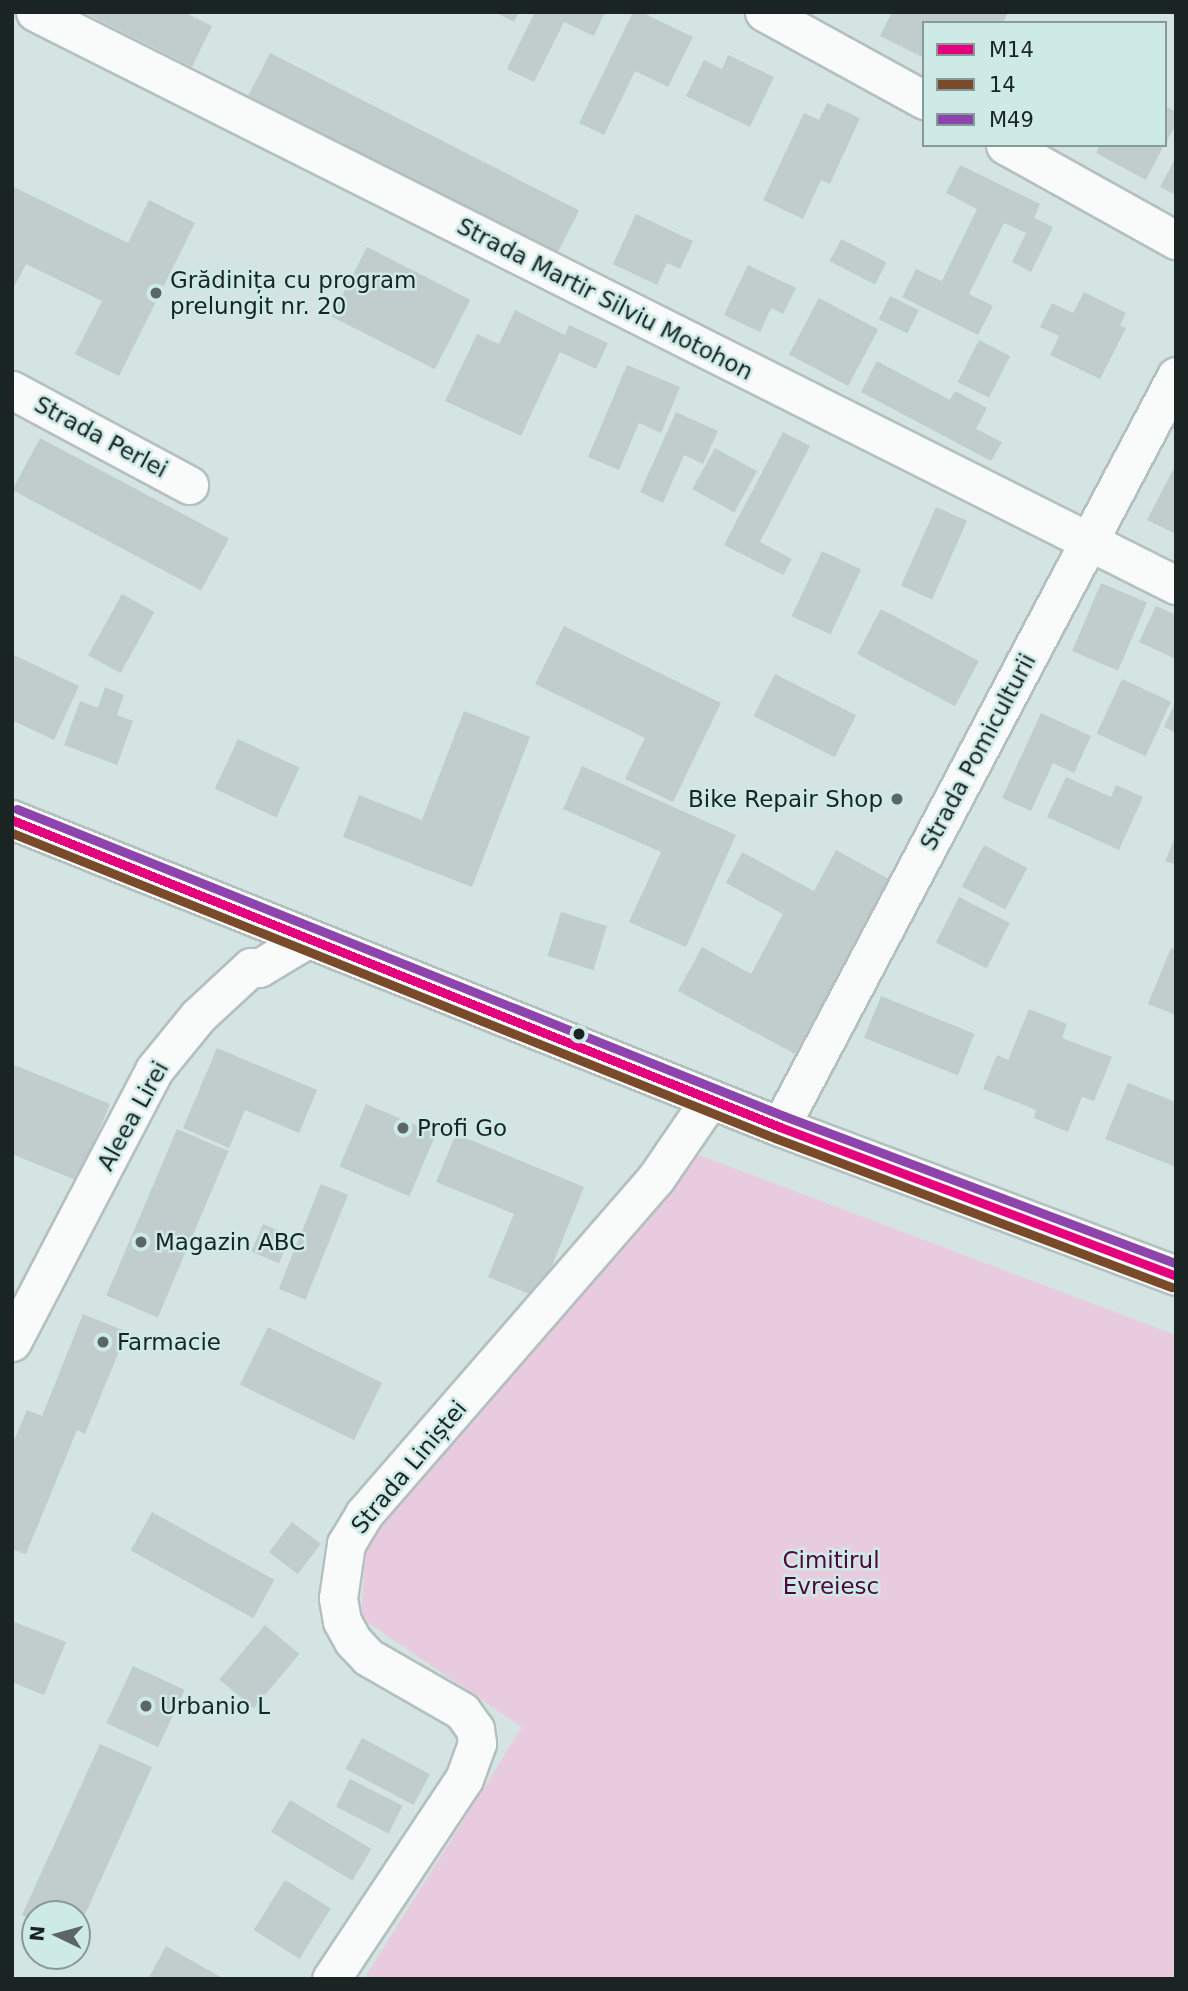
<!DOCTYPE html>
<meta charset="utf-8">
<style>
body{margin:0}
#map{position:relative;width:1188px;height:1991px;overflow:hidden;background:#d4e4e2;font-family:"DejaVu Sans",sans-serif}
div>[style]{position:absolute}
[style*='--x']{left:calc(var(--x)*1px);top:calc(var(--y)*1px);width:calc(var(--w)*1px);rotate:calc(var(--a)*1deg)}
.green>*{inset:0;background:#e9cbe0}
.building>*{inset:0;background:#c1cdcc;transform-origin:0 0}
.roads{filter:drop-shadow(2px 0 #b4c0bf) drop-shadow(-2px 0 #b4c0bf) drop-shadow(0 2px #b4c0bf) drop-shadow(0 -2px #b4c0bf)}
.minor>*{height:37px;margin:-18.5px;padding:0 18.5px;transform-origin:18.5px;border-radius:18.5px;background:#f9fbfb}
.major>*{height:38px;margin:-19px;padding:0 19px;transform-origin:19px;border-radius:19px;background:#f9fbfb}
.bus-1>*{height:9px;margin:-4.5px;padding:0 4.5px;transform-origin:4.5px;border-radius:4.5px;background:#e5007d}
.bus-2>*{height:9px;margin:-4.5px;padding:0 4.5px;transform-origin:4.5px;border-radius:4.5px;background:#7a4b2a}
.bus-3>*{height:9px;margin:-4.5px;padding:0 4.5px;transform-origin:4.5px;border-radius:4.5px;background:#8e44ad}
.dots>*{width:19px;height:19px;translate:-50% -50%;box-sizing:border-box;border:4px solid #ceeae6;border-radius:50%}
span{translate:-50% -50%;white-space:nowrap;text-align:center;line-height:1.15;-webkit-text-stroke:5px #ceeae6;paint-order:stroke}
.poi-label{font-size:23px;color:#1a2423}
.left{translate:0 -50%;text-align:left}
.right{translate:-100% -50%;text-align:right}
.street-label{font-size:23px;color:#1a2423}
.park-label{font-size:23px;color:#51033c}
.frame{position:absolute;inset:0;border:14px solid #1a2423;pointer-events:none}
.legend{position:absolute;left:922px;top:21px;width:245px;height:126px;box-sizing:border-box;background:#ceeae6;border:2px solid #869b98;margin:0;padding:9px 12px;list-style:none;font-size:21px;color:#1a2423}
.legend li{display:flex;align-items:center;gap:14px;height:35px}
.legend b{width:35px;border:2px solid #869b98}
.north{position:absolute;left:21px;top:1900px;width:70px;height:70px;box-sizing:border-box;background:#ceeae6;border:2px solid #869b98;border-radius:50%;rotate:275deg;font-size:19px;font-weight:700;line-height:28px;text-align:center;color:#1a2423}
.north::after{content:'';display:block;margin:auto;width:24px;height:32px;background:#5b6766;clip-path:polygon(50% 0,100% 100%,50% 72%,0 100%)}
</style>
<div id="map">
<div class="green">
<div style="clip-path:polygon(691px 1152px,1176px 1335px,1176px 1979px,364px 1979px,522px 1727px,361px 1618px,367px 1532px)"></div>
</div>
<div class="building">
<div style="clip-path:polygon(83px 12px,184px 12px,212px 26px,192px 67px)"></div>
<div style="clip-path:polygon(495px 12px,519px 12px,514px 22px)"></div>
<div style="clip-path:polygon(535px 12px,605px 12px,594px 36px,564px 22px,534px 82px,507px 69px)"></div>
<div style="clip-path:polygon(633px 12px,641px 12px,693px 37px,668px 87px,635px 71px,604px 135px,579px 123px)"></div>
<div style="clip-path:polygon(892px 12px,1008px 12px,1003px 23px,924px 23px,924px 58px,880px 36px)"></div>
<div style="left:270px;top:53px;width:347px;height:48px;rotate:27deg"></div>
<div style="clip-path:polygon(728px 55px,774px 77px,750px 127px,686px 96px,704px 60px,722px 69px)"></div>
<div style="clip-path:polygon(827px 103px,860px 118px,830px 184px,821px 180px,803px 219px,763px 200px,804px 113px,819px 120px)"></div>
<div style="clip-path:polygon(1165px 106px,1176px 112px,1176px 124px,1165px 144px)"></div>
<div style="clip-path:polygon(1100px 145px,1164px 145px,1146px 180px,1096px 153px)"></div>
<div style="clip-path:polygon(1176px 157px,1176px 195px,1160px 187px)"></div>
<div style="clip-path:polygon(960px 165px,1040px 204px,1034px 218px,1053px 227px,1031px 272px,1012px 262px,1026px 233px,1004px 223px,969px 294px,993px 306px,978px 335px,902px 297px,916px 269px,942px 281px,977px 209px,946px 193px)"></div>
<div style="clip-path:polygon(12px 186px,128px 243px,149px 200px,195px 223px,119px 376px,75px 354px,102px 301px,26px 264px,12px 291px)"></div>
<div style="clip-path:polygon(636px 214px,693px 241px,680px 269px,667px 263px,657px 285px,613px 264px)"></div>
<div style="left:841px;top:239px;width:51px;height:25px;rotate:27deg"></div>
<div style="left:367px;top:247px;width:116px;height:78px;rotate:27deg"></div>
<div style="clip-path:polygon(748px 265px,796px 288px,783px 314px,771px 308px,760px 332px,724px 315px)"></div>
<div style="clip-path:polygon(1084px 292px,1126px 313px,1120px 325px,1126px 328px,1100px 379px,1050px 355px,1059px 336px,1040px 327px,1052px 303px,1073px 313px)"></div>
<div style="left:890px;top:296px;width:32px;height:26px;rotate:26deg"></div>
<div style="left:819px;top:298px;width:67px;height:64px;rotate:28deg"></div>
<div style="clip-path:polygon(515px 310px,565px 335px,569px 325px,608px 343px,596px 369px,560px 352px,521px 436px,445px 401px,477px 334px,499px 344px)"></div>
<div style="left:979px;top:340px;width:35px;height:47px;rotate:27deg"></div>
<div style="clip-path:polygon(877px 361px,950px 400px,955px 391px,987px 408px,976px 429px,1002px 442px,991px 461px,861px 392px)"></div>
<div style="clip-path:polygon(627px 365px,680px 387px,661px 433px,639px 423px,619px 470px,588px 457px)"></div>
<div style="clip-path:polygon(676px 412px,718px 431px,703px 464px,684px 455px,663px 503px,640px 492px)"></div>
<div style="clip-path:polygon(783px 432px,810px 446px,760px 542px,792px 559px,783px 575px,724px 545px)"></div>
<div style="left:40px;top:438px;width:214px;height:59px;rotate:28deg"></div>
<div style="left:715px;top:448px;width:48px;height:47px;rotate:29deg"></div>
<div style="clip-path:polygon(1176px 464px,1176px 534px,1147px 520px)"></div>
<div style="left:936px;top:507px;width:34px;height:86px;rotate:24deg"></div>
<div style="left:822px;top:551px;width:43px;height:72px;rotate:25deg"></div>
<div style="left:1101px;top:583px;width:50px;height:74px;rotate:23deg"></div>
<div style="left:122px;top:594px;width:37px;height:70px;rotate:29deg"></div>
<div style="clip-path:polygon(1156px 606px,1176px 615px,1176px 659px,1139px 642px)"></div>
<div style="left:881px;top:609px;width:111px;height:51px;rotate:28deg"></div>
<div style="clip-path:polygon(564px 626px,721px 703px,673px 802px,625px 779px,645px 738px,535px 684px)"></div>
<div style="clip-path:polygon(12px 654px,79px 686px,54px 740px,12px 720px)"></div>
<div style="left:775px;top:674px;width:91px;height:47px;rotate:27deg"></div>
<div style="left:1122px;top:679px;width:54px;height:60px;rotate:25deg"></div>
<div style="clip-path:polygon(105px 687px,124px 695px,117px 715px,133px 721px,117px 765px,64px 745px,80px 701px,98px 708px)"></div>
<div style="clip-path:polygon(1176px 701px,1176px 733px,1164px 727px)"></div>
<div style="clip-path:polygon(464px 711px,530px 737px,472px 887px,343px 837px,359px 795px,422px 820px)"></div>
<div style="clip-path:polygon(1041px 713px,1091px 736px,1074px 773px,1053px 763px,1031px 811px,1002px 798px)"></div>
<div style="left:238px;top:739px;width:68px;height:55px;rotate:25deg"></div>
<div style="clip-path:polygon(582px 766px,736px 835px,686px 947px,629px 922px,661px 852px,563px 809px)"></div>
<div style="clip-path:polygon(1066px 777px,1111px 797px,1116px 785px,1143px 797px,1119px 850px,1047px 817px)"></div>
<div style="clip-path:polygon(1176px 835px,1176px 865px,1165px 861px)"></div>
<div style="left:984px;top:845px;width:49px;height:47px;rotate:28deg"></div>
<div style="clip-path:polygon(836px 850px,889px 879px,795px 1054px,678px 991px,702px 947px,751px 974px,783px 914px,726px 883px,742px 852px,814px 891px)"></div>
<div style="left:959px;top:897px;width:57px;height:51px;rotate:27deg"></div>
<div style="left:561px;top:912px;width:48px;height:46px;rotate:17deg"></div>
<div style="clip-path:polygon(1171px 948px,1176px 950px,1176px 1015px,1148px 1004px)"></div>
<div style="left:881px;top:996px;width:101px;height:45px;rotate:22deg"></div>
<div style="clip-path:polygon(1029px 1009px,1067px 1024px,1062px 1038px,1112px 1057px,1094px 1101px,1082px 1097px,1068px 1132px,1034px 1118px,1036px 1110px,983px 1089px,997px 1055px,1008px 1060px)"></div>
<div style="clip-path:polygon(217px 1048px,317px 1090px,299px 1133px,245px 1110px,229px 1148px,183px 1128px)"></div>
<div style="clip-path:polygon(12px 1064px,110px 1104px,78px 1181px,12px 1154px)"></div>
<div style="clip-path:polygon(1128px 1083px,1176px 1102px,1176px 1167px,1105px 1139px)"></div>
<div style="left:366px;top:1104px;width:76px;height:68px;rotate:23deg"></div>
<div style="left:177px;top:1129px;width:56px;height:181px;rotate:23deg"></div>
<div style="clip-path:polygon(456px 1134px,584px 1187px,539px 1298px,488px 1277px,514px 1214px,436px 1182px)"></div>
<div style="left:321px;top:1184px;width:29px;height:113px;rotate:22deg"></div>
<div style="left:263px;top:1224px;width:30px;height:30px;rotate:23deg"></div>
<div style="clip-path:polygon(83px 1314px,127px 1332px,85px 1434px,77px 1430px,26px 1554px,14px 1550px,12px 1555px,12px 1445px,27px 1410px,42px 1416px)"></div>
<div style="left:268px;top:1327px;width:127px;height:64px;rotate:26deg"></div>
<div style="left:152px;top:1512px;width:140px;height:44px;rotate:29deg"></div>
<div style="left:292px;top:1522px;width:36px;height:38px;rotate:37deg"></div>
<div style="clip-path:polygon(12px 1621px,66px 1642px,44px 1695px,12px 1682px)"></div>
<div style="left:265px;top:1625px;width:45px;height:71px;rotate:40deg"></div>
<div style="left:133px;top:1666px;width:57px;height:63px;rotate:25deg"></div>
<div style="left:362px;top:1738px;width:77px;height:35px;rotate:28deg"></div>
<div style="clip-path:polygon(100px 1744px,152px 1767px,77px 1932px,77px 1914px,35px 1914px,35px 1921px,22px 1915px)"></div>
<div style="left:350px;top:1779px;width:59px;height:31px;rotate:27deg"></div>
<div style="left:290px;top:1800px;width:95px;height:37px;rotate:31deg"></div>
<div style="left:285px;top:1880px;width:54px;height:59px;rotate:32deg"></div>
<div style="clip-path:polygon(166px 1946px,224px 1979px,148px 1979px)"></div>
</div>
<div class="roads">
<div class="minor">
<div style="--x:35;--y:12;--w:1277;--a:26.67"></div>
<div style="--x:764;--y:12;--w:183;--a:28.8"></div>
<div style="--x:1005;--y:145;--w:196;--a:29.1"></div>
<div style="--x:12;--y:390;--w:201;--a:28.2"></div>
<div style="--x:780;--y:1127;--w:849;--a:-62.2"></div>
<div style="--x:12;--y:1342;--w:307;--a:-62.4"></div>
<div style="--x:154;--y:1070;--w:70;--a:-50.8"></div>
<div style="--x:198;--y:1016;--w:72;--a:-42.8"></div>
<div style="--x:251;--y:967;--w:8;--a:7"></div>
<div style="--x:259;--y:968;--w:56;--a:-31.1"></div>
<div style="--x:331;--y:1979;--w:240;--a:-56.4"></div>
<div style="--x:464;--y:1779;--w:38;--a:-70"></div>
<div style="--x:477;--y:1743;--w:14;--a:-98"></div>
<div style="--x:475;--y:1729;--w:22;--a:-126"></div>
<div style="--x:462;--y:1711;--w:108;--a:-150.1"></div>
<div style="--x:368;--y:1657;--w:22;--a:-133"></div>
<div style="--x:353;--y:1641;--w:23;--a:-119"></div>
<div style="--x:342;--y:1621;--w:23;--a:-100"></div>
<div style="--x:338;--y:1598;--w:55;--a:-81.6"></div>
<div style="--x:346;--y:1544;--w:35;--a:-59"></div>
<div style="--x:364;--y:1514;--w:445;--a:-49"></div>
<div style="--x:656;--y:1178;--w:96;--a:-55.6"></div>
</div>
<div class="major">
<div style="--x:12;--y:820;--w:827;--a:21.79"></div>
<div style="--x:780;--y:1127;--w:423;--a:20.6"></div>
</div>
</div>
<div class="bus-1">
<div style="--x:12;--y:820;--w:827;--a:21.79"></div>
<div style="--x:780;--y:1127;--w:423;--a:20.6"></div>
</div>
<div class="bus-2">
<div style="--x:12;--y:833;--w:822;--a:21.79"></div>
<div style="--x:775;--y:1138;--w:424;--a:20.6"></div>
</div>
<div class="bus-3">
<div style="--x:17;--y:809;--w:826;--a:21.81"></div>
<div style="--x:784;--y:1116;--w:419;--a:20.6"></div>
</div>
<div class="dots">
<div style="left:156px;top:293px;background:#5b6766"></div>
<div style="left:897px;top:799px;background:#5b6766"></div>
<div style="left:579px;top:1034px;background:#1a2423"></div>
<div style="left:403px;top:1128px;background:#5b6766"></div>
<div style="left:141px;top:1242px;background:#5b6766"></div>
<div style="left:103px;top:1342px;background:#5b6766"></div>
<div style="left:146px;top:1706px;background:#5b6766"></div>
</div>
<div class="poi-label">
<span class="left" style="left:170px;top:293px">Grădinița cu program<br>prelungit nr. 20</span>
<span class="right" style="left:883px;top:799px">Bike Repair Shop</span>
<span class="left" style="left:417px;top:1128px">Profi Go</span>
<span class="left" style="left:155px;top:1242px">Magazin ABC</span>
<span class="left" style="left:117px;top:1342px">Farmacie</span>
<span class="left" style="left:160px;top:1706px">Urbanio L</span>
</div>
<div class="street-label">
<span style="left:605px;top:299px;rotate:27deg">Strada Martir Silviu Motohon</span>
<span style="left:101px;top:437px;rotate:28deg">Strada Perlei</span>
<span style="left:978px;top:752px;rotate:-62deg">Strada Pomiculturii</span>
<span style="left:133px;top:1116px;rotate:-61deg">Aleea Lirei</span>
<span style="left:409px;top:1467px;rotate:-50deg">Strada Liniștei</span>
</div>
<div class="park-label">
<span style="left:831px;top:1573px">Cimitirul<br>Evreiesc</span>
</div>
<div class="frame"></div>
<ul class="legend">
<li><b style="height:9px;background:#e5007d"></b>M14</li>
<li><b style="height:9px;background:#7a4b2a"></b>14</li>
<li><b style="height:9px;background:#8e44ad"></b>M49</li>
</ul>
<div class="north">N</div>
</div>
